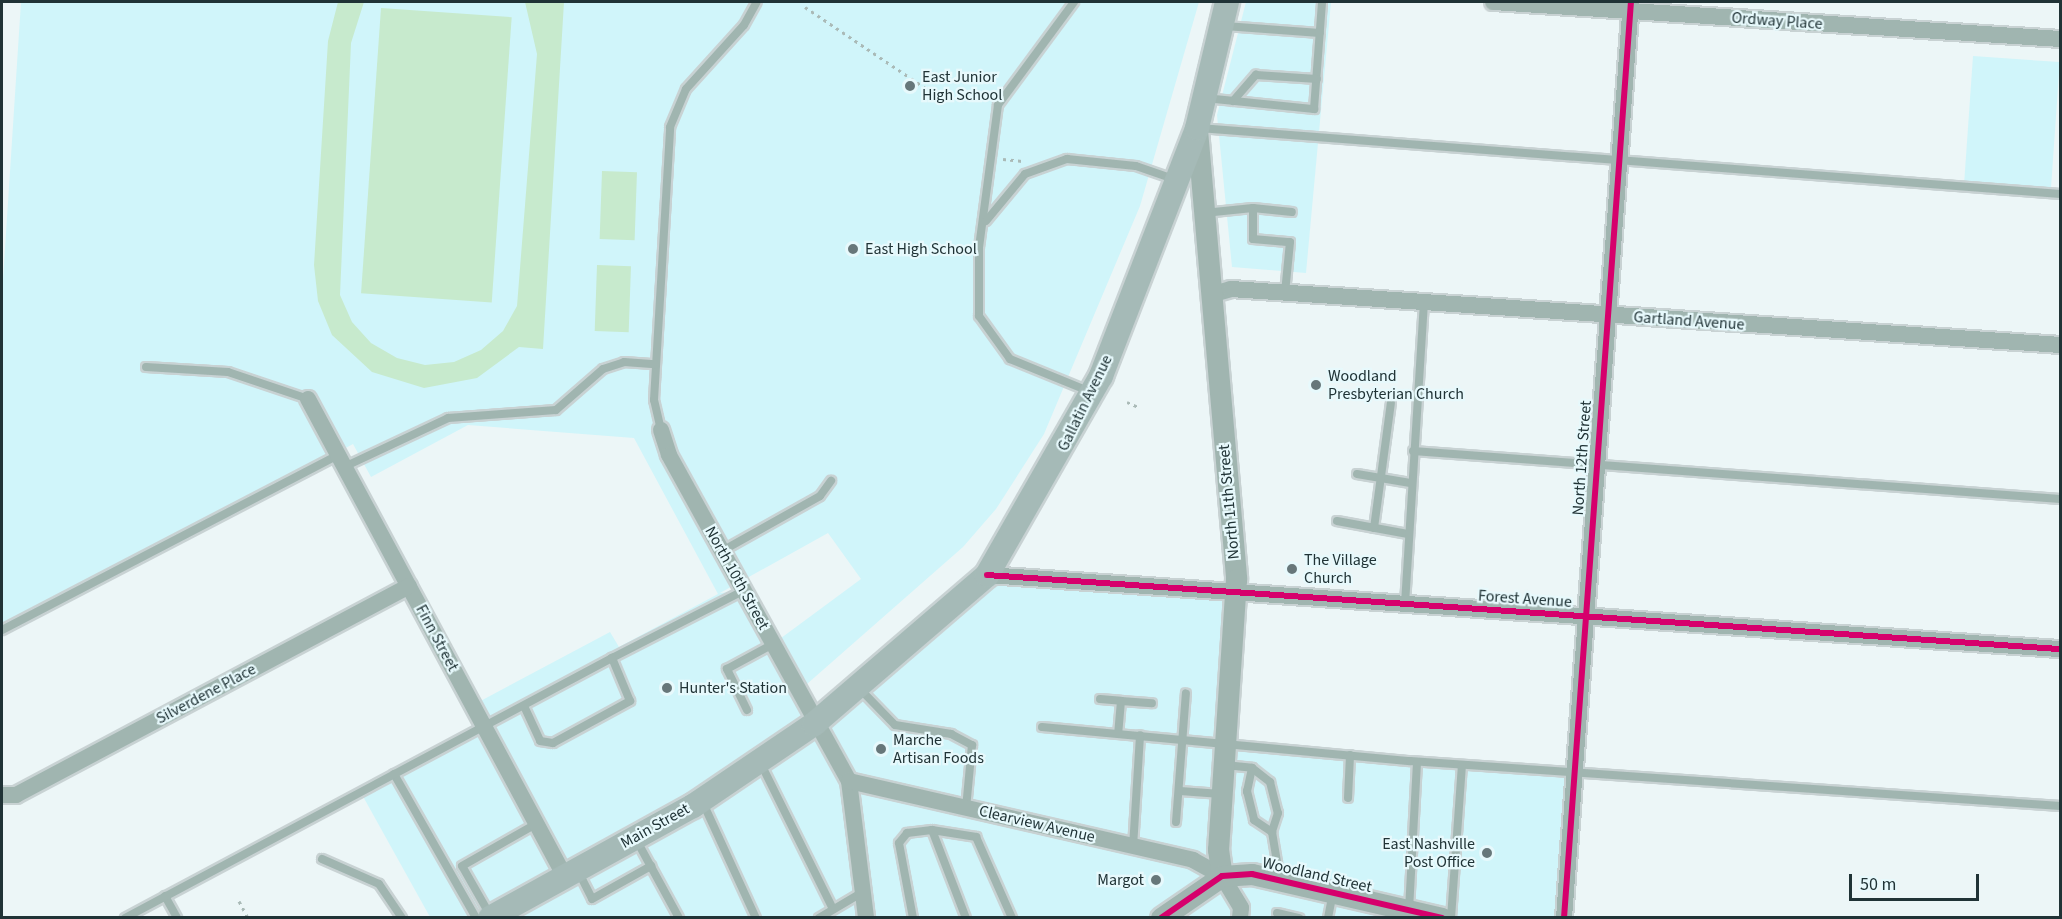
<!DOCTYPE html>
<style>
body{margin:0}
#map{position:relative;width:2062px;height:919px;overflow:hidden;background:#ecf6f7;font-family:"Source Sans 3",sans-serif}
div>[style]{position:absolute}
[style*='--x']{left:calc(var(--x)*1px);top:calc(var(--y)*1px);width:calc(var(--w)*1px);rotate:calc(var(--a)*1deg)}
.built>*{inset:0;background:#d0f5fa;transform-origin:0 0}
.green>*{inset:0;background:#c7eacd;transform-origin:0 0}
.path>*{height:3px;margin-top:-1.5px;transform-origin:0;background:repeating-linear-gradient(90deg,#aabab7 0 3px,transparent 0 7.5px)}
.roads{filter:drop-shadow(2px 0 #c8d2d3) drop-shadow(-2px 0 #c8d2d3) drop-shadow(0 2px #c8d2d3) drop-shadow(0 -2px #c8d2d3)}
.service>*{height:8px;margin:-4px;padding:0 4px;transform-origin:4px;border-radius:4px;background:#a0b5b0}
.minor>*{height:16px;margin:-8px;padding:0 8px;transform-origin:8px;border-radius:8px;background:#a0b5b0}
.tertiary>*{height:21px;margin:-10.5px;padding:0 10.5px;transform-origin:10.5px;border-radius:10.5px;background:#a0b5b0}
.secondary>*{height:24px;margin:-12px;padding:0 12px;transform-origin:12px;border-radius:12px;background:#a5bab7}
.cycleway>*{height:6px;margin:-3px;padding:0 3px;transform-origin:3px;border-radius:3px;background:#d6006c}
.dots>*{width:16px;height:16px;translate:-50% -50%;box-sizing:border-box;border:3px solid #e7f9fc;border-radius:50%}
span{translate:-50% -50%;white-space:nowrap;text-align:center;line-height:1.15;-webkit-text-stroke:4.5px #e7f9fc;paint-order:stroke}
.street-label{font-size:16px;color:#203336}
.poi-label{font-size:16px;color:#203336}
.left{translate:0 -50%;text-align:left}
.right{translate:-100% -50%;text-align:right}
.frame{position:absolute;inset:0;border:3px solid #203336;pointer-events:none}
.scale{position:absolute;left:1849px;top:874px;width:130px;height:27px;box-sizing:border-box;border:3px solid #203336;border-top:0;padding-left:8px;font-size:18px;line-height:21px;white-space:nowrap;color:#203336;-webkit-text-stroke:4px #e7f9fc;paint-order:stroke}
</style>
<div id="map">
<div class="built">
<div style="clip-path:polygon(evenodd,21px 2px,1199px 2px,1140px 206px,1044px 434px,996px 509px,963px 547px,799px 691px,814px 723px,987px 575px,1235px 595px,1227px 743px,1572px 772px,1564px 917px,430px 917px,360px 791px,485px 727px,473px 705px,610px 632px,619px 647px,718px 594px,634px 438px,468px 425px,371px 477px,353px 444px,2px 631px,2px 295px,21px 2px,828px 533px,861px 579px,773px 644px,743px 591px,720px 593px,828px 533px)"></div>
<div style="clip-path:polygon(1246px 2px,1331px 2px,1306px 273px,1232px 267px,1217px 115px)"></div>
<div style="left:1973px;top:56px;width:87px;height:127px;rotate:4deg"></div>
</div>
<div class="green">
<div style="clip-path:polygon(338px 2px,364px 2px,351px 43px,340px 295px,352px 322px,371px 343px,397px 358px,425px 365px,454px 362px,481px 350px,503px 331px,517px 306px,537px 54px,525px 2px,564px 2px,543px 349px,519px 347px,477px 378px,424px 388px,372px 372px,332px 335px,318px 301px,314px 265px,328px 41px)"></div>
<div style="left:381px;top:8px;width:131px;height:286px;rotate:4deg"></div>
<div style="left:602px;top:171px;width:35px;height:68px;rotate:2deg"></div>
<div style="left:597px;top:265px;width:34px;height:66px;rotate:2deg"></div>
</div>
<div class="path">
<div style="--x:805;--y:7;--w:154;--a:33.9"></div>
<div style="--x:1003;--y:159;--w:19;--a:6"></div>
<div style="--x:1127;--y:402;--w:12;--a:24"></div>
<div style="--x:239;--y:901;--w:19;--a:62"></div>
</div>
<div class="roads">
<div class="service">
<div style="--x:1074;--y:2;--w:128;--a:126.4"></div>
<div style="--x:998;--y:105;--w:144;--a:97.6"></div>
<div style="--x:979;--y:248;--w:68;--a:90"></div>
<div style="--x:979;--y:316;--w:53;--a:54.2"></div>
<div style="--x:1010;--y:359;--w:87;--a:22.2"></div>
<div style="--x:1225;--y:26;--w:95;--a:4.2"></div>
<div style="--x:1205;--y:98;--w:110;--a:5.8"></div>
<div style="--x:1314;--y:109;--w:107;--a:-85.7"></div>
<div style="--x:1233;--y:101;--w:35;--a:-49"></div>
<div style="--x:1256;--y:75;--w:61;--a:3.8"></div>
<div style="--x:1199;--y:128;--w:864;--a:4.38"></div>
<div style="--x:1253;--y:208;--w:39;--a:6"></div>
<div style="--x:1204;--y:213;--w:49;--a:-5.8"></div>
<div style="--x:1253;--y:208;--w:31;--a:90"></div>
<div style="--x:1253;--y:239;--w:37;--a:5"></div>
<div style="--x:1290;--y:242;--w:51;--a:95.6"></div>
<div style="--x:986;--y:221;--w:61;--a:-50.3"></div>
<div style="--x:1025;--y:174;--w:45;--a:-19.7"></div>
<div style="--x:1067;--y:159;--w:69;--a:5.8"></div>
<div style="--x:1136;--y:166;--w:39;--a:19"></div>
<div style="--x:146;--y:367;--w:82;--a:3.5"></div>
<div style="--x:228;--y:372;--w:84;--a:18.6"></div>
<div style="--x:661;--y:430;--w:31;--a:-103"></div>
<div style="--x:654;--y:400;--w:273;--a:-86.6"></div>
<div style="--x:670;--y:127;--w:41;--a:-67.2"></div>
<div style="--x:686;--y:89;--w:86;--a:-47.8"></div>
<div style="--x:744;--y:25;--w:26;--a:-61"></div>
<div style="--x:1413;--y:451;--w:649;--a:4.24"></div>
<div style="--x:344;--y:467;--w:115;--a:-25.2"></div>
<div style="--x:448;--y:418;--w:108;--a:-4.2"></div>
<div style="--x:556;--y:410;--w:62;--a:-41.1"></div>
<div style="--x:603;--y:369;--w:22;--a:-18"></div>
<div style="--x:624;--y:362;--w:31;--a:4"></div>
<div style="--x:1357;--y:474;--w:54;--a:9.6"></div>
<div style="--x:1337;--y:521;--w:72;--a:10.4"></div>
<div style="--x:1374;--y:528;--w:126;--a:-82.3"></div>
<div style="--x:722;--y:551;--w:112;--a:-29.3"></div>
<div style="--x:820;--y:496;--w:19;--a:-54"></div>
<div style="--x:1405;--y:604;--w:301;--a:-86.4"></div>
<div style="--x:2;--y:630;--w:379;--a:-27.5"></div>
<div style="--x:858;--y:687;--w:53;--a:45.8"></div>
<div style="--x:895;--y:725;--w:57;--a:9.1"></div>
<div style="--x:951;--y:734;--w:24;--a:28"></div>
<div style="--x:972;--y:745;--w:63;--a:95.4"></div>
<div style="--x:1100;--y:699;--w:21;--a:5"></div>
<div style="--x:1121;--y:701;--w:32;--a:95"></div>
<div style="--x:1121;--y:701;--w:31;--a:4"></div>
<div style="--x:524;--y:706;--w:38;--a:65"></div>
<div style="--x:540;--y:741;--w:13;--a:9"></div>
<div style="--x:553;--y:743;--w:88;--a:-28.6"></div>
<div style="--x:630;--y:701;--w:47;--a:-112.7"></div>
<div style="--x:612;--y:658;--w:147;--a:-27.1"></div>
<div style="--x:747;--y:710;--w:46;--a:-116"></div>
<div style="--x:727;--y:669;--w:52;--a:-28.5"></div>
<div style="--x:1042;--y:727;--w:370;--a:5.3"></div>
<div style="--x:1410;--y:761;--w:652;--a:3.96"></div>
<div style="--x:761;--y:764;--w:162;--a:63.6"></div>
<div style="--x:1225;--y:765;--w:27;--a:6"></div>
<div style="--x:1252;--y:768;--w:23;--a:38"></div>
<div style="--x:1270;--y:782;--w:32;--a:76"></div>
<div style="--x:1278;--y:813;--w:20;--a:108"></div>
<div style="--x:1272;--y:832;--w:49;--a:80.5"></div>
<div style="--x:1252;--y:768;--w:24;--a:102"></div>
<div style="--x:1247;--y:791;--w:30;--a:76"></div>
<div style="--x:1254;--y:820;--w:22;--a:34"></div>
<div style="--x:394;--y:774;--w:166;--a:60.3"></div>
<div style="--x:1180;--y:791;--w:41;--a:4.2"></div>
<div style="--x:1348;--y:798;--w:43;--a:-87.3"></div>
<div style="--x:703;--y:803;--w:127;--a:65.3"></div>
<div style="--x:1176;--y:822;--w:129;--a:-85.6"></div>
<div style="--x:932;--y:830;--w:45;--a:9"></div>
<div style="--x:976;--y:837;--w:89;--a:66"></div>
<div style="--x:637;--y:841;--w:88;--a:61.4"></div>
<div style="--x:1133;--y:847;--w:112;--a:-86.4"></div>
<div style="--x:322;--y:859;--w:62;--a:23.7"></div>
<div style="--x:379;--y:884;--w:41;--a:55.9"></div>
<div style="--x:578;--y:871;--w:31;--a:63"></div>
<div style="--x:592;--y:899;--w:68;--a:-29.2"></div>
<div style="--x:165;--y:896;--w:25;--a:61"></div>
<div style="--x:1409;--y:910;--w:148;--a:-86.9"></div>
<div style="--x:1277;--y:913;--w:23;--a:13"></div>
<div style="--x:490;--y:915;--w:56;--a:-119.7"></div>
<div style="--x:462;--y:866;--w:85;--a:-29.6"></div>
<div style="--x:125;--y:918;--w:552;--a:-28.1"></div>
<div style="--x:819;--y:918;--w:51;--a:-30.6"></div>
<div style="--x:913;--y:918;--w:76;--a:-100.6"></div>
<div style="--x:899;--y:843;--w:13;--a:-51"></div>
<div style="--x:907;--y:833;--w:25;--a:-7"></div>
<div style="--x:932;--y:830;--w:94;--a:68.9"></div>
<div style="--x:1328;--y:918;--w:25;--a:-79"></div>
<div style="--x:1451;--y:918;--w:153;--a:-85.9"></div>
</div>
<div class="minor">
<div style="--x:1493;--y:2;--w:568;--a:3.73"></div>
<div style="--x:1210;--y:295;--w:22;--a:-16"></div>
<div style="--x:1231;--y:289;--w:831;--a:3.86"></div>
<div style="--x:308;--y:399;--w:543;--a:61.73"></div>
<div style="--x:661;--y:430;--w:26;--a:72"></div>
<div style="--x:669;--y:455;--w:372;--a:61.1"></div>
<div style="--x:849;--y:781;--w:138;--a:82.9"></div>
<div style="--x:987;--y:575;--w:1076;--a:3.95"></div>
<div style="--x:849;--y:781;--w:353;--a:12.9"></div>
<div style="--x:1193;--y:860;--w:33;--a:29"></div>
<div style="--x:1222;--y:876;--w:37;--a:59"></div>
<div style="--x:1241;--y:908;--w:10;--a:96"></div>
<div style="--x:2;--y:795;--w:14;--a:0"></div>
<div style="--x:16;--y:795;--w:445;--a:-28"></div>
<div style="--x:1564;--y:918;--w:918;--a:-85.82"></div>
</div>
<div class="tertiary">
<div style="--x:1197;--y:130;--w:451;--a:85"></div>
<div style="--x:1236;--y:579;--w:271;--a:93.8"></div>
<div style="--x:1218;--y:849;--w:27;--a:82"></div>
<div style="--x:1161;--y:918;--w:74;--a:-34.5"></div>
<div style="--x:1222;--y:876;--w:30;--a:-4"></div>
<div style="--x:1252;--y:874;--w:195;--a:13"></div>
</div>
<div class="secondary">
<div style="--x:490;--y:918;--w:232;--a:-28.9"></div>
<div style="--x:693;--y:806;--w:146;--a:-34.1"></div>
<div style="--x:814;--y:724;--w:228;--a:-40.7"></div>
<div style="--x:987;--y:575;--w:229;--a:-60.2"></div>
<div style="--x:1101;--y:376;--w:266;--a:-68.8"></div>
<div style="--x:1197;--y:128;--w:130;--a:-76.6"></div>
</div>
</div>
<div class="cycleway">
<div style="--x:987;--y:575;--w:1076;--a:3.95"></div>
<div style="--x:1161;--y:918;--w:74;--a:-34.5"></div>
<div style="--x:1222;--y:876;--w:30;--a:-4"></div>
<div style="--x:1252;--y:874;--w:195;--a:13"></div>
<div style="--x:1564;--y:918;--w:918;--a:-85.82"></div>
</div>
<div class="dots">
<div style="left:910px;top:86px;background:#67777a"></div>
<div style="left:853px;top:249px;background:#67777a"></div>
<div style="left:1316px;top:385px;background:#67777a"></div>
<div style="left:1292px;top:569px;background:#67777a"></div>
<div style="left:667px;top:688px;background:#67777a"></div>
<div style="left:881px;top:749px;background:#67777a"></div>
<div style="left:1487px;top:853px;background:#67777a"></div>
<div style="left:1156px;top:880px;background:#67777a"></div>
</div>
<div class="street-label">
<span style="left:1777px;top:21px;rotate:4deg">Ordway Place</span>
<span style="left:1689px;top:321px;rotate:4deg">Gartland Avenue</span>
<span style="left:1085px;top:403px;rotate:-64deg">Gallatin Avenue</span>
<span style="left:1582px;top:458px;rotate:-86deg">North 12th Street</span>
<span style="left:1229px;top:502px;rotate:-95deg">North 11th Street</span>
<span style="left:737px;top:578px;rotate:61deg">North 10th Street</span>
<span style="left:1525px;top:599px;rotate:4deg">Forest Avenue</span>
<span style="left:437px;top:638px;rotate:62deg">Finn Street</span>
<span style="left:206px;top:694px;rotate:-28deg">Silverdene Place</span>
<span style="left:1037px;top:824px;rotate:13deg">Clearview Avenue</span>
<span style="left:655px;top:826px;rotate:-29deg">Main Street</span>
<span style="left:1317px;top:875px;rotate:13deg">Woodland Street</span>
</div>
<div class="poi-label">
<span class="left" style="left:922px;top:86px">East Junior<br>High School</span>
<span class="left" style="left:865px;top:249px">East High School</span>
<span class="left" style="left:1328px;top:385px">Woodland<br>Presbyterian Church</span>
<span class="left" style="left:1304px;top:569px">The Village<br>Church</span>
<span class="left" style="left:679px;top:688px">Hunter's Station</span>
<span class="left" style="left:893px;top:749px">Marche<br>Artisan Foods</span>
<span class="right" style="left:1475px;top:853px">East Nashville<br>Post Office</span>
<span class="right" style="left:1144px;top:880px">Margot</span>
</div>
<div class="frame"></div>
<div class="scale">50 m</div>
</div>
